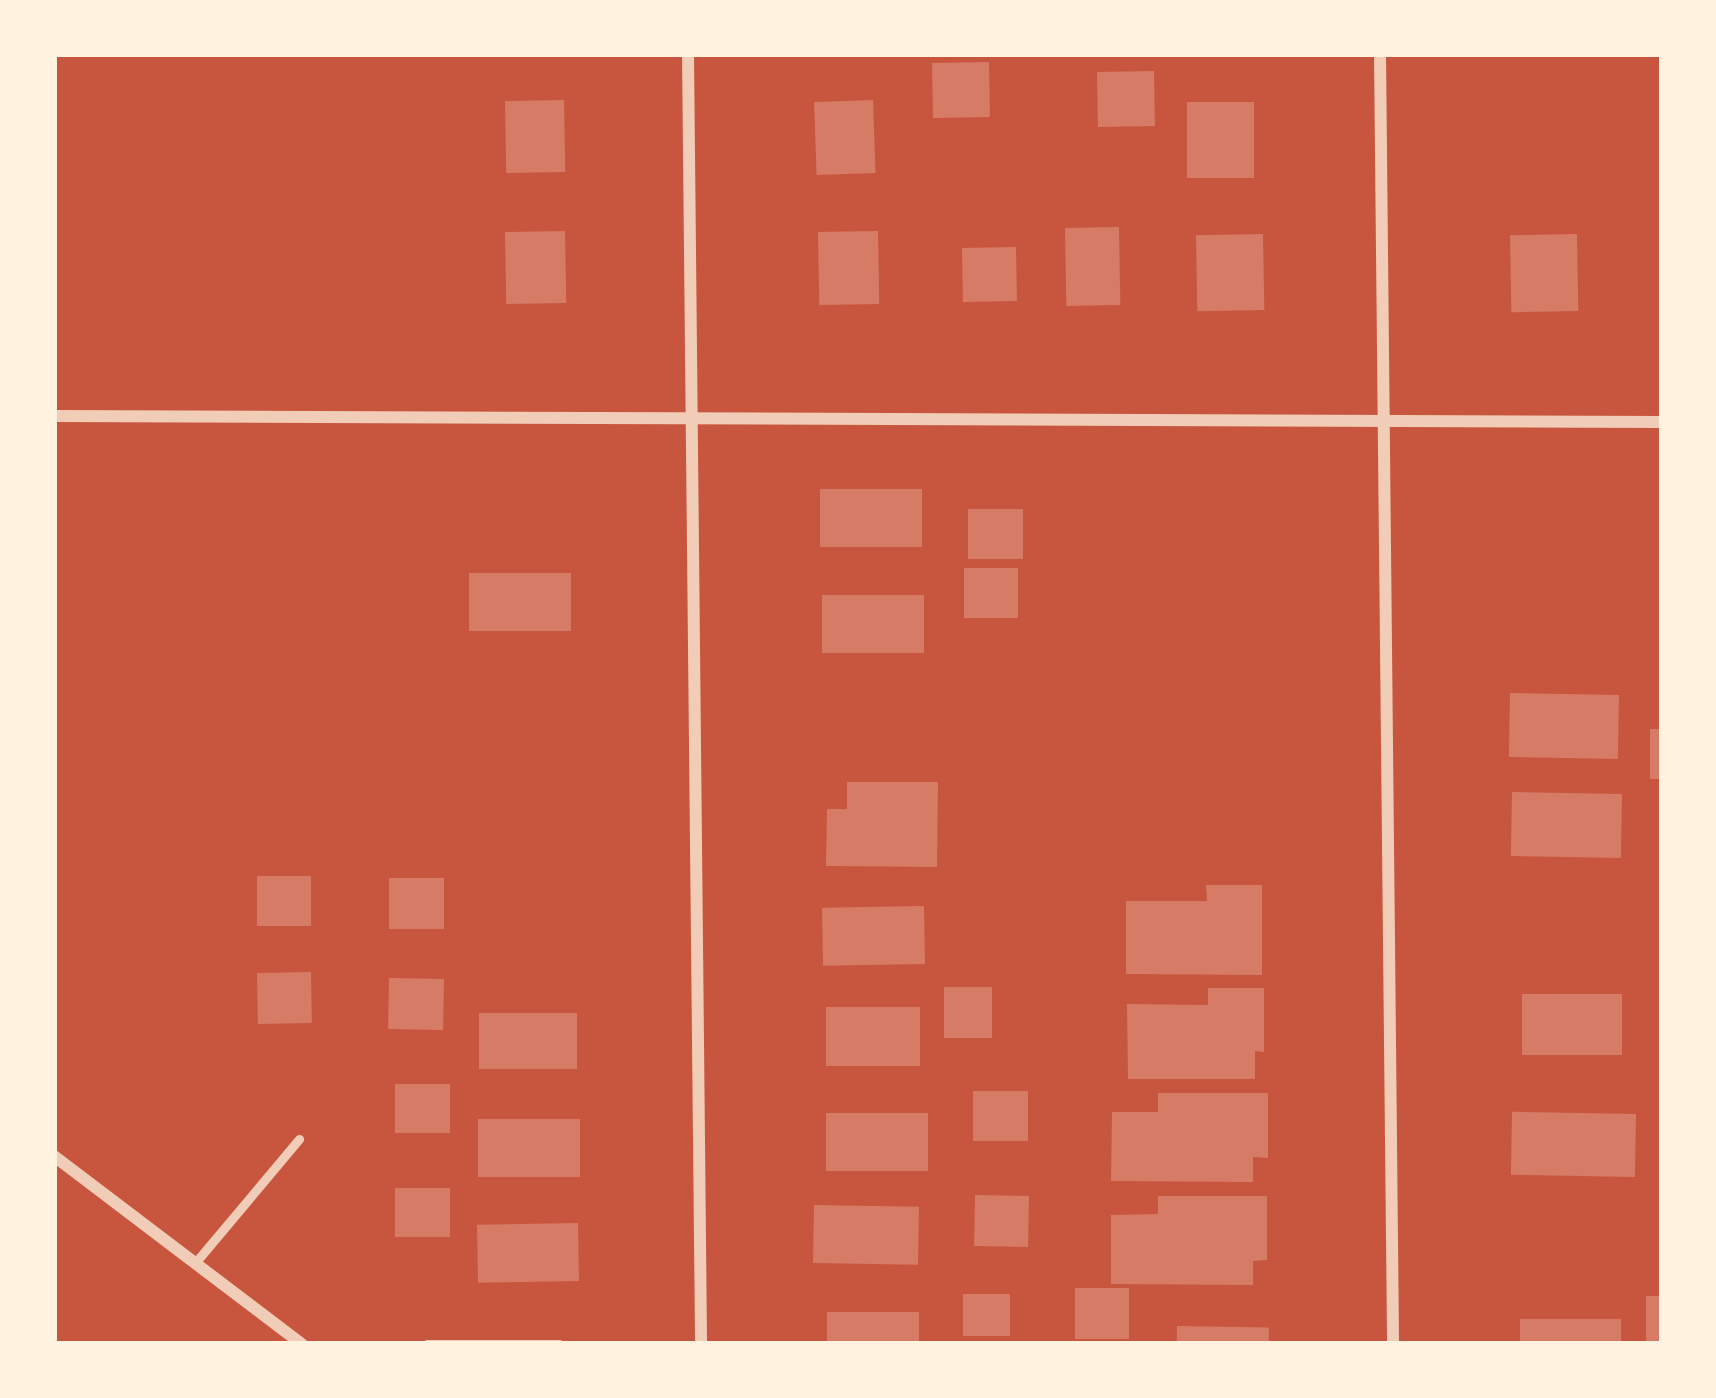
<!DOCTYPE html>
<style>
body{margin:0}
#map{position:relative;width:1716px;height:1398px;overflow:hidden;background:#c8553d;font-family:"Golos Text",sans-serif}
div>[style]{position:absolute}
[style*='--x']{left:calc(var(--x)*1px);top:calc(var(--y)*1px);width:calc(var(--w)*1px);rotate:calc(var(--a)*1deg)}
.building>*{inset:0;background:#d67c66;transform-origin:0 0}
.service>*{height:9px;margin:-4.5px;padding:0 4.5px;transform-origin:4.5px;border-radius:4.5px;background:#f1ccb7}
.minor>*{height:12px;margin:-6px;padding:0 6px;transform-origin:6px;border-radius:6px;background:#f1ccb7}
span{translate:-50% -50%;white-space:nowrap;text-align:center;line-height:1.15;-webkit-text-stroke:9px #fff3e0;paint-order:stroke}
.frame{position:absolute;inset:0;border:57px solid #fff3e0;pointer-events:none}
</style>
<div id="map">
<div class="building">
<div style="left:989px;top:62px;width:55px;height:57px;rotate:89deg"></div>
<div style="left:1154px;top:71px;width:55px;height:57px;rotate:89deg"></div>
<div style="left:564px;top:100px;width:72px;height:59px;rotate:89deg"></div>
<div style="left:873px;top:100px;width:73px;height:59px;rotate:88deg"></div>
<div style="left:1187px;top:102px;width:67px;height:76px"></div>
<div style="left:1119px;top:227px;width:78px;height:54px;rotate:89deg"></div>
<div style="left:565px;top:231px;width:72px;height:60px;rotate:89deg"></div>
<div style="left:878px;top:231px;width:73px;height:60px;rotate:89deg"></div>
<div style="left:1263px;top:234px;width:76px;height:67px;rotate:89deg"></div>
<div style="left:1577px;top:234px;width:77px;height:67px;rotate:89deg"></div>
<div style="left:1016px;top:247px;width:54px;height:54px;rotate:89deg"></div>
<div style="left:922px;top:489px;width:58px;height:102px;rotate:90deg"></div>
<div style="left:968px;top:509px;width:55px;height:50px"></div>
<div style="left:964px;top:568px;width:54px;height:50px"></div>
<div style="left:469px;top:573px;width:102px;height:58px"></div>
<div style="left:924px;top:595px;width:58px;height:102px;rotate:90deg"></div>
<div style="left:1510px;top:693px;width:109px;height:64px;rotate:1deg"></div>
<div style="left:1650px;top:729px;width:12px;height:50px"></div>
<div style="clip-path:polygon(847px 782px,938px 782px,937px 867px,826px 866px,827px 809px,847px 809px)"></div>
<div style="left:1512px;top:792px;width:110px;height:64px;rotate:1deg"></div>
<div style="left:257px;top:876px;width:54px;height:50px"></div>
<div style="left:444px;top:878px;width:51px;height:55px;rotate:90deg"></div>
<div style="clip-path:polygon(1206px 885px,1262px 885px,1262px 975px,1126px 974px,1126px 901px,1207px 901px)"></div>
<div style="left:924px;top:906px;width:58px;height:102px;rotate:89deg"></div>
<div style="left:311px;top:972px;width:51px;height:54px;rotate:89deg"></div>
<div style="left:389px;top:978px;width:55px;height:51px;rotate:1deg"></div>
<div style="left:944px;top:987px;width:48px;height:51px"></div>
<div style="clip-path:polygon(1208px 988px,1264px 988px,1264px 1052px,1255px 1051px,1255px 1079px,1128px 1079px,1127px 1004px,1208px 1005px)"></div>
<div style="left:1522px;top:994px;width:100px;height:61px"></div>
<div style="left:826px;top:1007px;width:94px;height:59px"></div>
<div style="left:479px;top:1013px;width:98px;height:56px"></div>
<div style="left:395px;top:1084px;width:55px;height:49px"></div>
<div style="left:973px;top:1091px;width:55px;height:50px"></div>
<div style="clip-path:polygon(1158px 1093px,1268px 1093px,1268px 1158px,1253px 1157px,1253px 1182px,1111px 1181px,1112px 1112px,1158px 1112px)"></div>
<div style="left:928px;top:1113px;width:58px;height:102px;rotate:90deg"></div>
<div style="left:1636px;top:1114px;width:63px;height:124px;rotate:91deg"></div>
<div style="left:580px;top:1119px;width:58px;height:102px;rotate:90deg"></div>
<div style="left:395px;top:1188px;width:55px;height:49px"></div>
<div style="left:975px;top:1195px;width:54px;height:51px;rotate:1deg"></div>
<div style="clip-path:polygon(1158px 1196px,1267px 1196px,1267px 1260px,1253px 1261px,1253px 1285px,1111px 1284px,1111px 1215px,1158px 1214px)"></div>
<div style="left:814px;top:1205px;width:105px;height:58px;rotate:1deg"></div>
<div style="left:578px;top:1223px;width:58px;height:101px;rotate:89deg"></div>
<div style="left:1075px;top:1288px;width:54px;height:51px"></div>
<div style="left:963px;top:1294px;width:47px;height:42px"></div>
<div style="left:1646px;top:1296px;width:16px;height:48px"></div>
<div style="left:919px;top:1312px;width:32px;height:92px;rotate:90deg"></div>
<div style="left:1520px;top:1319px;width:101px;height:25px"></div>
<div style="left:1177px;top:1326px;width:92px;height:18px;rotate:1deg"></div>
</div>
<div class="service">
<div style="--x:195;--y:1263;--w:162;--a:-50"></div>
<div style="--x:427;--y:1344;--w:132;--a:0"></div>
</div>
<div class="minor">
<div style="--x:688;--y:54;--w:1290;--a:89.42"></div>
<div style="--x:1380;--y:54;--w:1290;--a:89.42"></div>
<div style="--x:54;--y:416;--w:1608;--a:0.21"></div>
<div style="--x:54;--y:1156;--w:311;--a:37.2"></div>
</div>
<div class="frame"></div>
</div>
